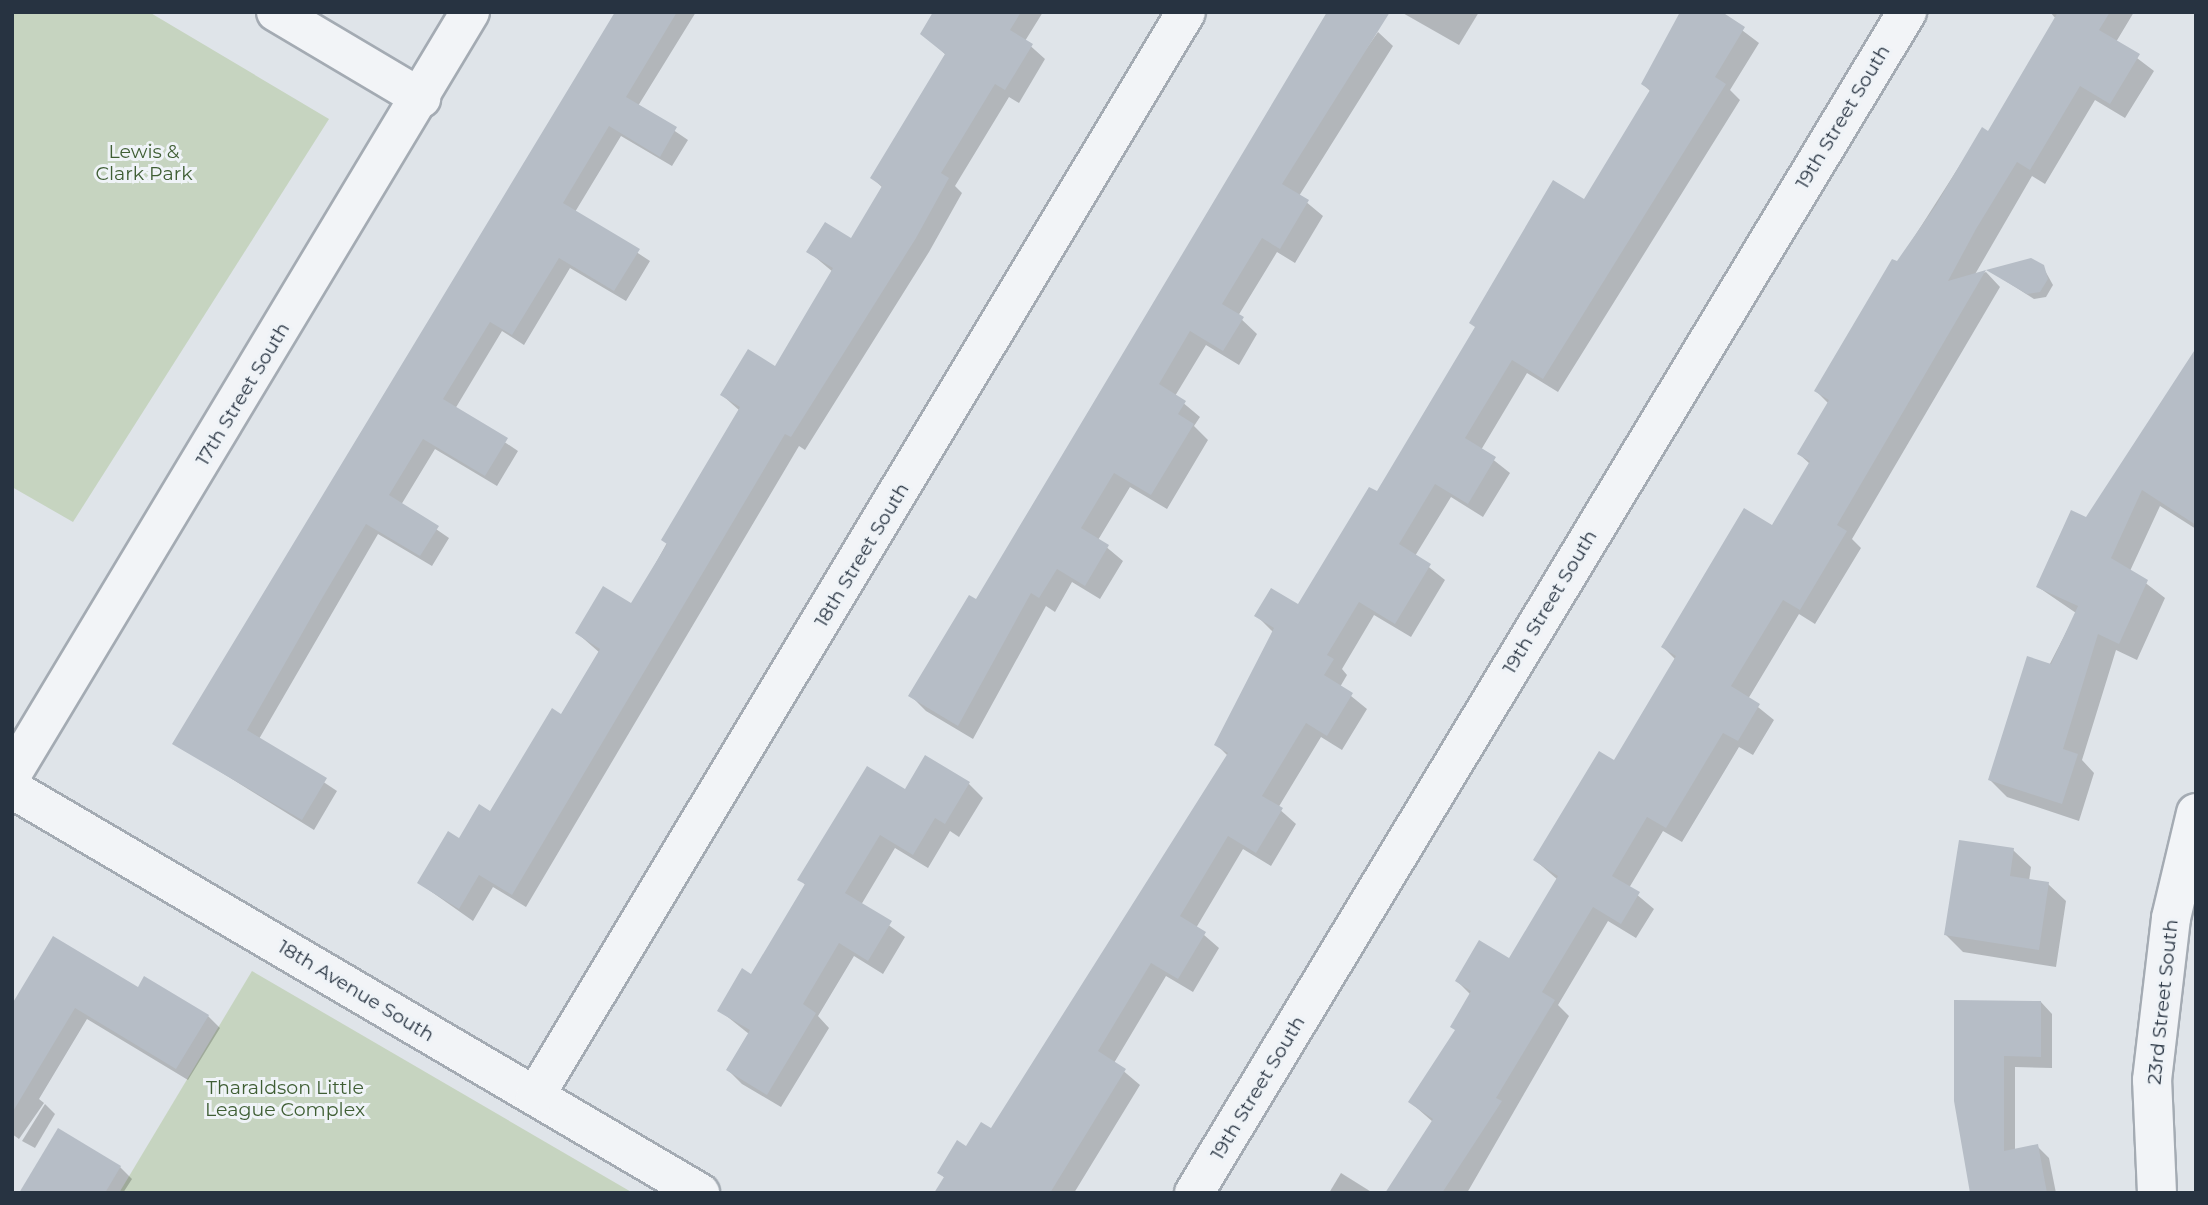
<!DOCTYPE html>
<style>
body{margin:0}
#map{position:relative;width:2208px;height:1205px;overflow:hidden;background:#dfe4e9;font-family:Montserrat,sans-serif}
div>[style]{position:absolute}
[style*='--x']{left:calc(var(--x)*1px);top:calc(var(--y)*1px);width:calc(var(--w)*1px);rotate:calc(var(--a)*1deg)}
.green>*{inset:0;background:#c6d4c0}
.shadow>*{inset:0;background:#0003}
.building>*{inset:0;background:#b6bdc6}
.roads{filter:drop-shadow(2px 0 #a4abb3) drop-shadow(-2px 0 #a4abb3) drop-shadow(0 2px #a4abb3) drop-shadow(0 -2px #a4abb3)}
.minor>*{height:38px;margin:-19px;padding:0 19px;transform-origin:19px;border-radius:19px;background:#f2f4f7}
span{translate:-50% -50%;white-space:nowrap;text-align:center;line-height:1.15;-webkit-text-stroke:6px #eff3f7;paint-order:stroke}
.street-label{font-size:19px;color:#273341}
.park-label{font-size:19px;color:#3f5e34}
.frame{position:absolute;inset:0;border:14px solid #273341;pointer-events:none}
</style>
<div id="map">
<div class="green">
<div style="clip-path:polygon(12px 12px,149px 12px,329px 119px,73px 522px,12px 487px)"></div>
<div style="clip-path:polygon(252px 971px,633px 1193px,119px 1193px)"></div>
</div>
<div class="shadow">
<div style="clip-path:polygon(619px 12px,696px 12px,638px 106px,688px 140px,672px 166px,621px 136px,575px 212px,650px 261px,626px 301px,570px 268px,524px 345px,502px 331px,455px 409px,518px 451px,497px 486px,435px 449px,401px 505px,449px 538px,432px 566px,378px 534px,259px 739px,337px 791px,314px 830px,174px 743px)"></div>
<div style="clip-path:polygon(935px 12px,1043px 12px,1025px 41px,1045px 59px,1019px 103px,1009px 97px,955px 186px,962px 193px,929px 252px,805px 450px,799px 446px,526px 907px,493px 887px,473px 921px,419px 883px,491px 813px,562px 716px,600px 653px,577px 633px,632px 606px,740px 411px,722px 395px,776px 368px,833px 272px,809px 252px,851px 240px,883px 188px,872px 178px,946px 55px,922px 33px)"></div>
<div style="clip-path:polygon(1401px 12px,1479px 12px,1459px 45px)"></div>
<div style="clip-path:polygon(1718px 12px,1759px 43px,1730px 90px,1740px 100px,1558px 392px,1527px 373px,1481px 450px,1510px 473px,1483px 517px,1451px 497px,1415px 556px,1445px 580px,1411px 637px,1374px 615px,1342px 669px,1347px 675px,1340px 687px,1367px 709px,1342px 750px,1321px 737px,1278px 808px,1296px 824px,1271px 866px,1243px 849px,1196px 928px,1219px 948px,1193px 992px,1166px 976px,1114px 1063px,1140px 1085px,1074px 1193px,940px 1193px,945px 1178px,939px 1173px,992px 1131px,1228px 756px,1216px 744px,1274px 633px,1257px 616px,1299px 606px,1585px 202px,1651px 92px,1643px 84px)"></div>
<div style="clip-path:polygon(2050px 12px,2134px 12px,2116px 42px,2154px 71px,2125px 118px,2095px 100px,2045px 184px,2032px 176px,1974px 276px,1986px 272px,2000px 287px,1852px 539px,1861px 548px,1815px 624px,1799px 614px,1748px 699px,1774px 720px,1753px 755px,1739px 747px,1682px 842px,1663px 831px,1629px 888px,1654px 909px,1636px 938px,1608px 921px,1558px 1005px,1569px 1016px,1467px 1193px,1387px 1193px,1433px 1122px,1410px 1102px,1457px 1031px,1471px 995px,1457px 981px,1509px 961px,1558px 880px,1535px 860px,1614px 762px,1676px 660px,1663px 647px,1772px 527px,1810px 464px,1799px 454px,1829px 404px,1816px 391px,1983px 129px,1989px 133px,2056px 19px)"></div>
<div style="clip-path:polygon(1378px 32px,1393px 46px,1299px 196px,1323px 216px,1295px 263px,1277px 252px,1238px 316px,1257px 334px,1239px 365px,1206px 345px,1175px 396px,1200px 417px,1194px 426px,1208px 440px,1167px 509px,1130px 487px,1098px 540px,1123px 561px,1100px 599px,1072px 582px,1055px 612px,1046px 606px,973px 739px,926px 711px,911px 696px)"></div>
<div style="clip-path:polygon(2043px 267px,2053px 285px,2046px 297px,2034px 299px,1990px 271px)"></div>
<div style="clip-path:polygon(2196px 380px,2196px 529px,2160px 506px,2130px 571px,2165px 598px,2137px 660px,2116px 650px,2082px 760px,2094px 773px,2079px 821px,2007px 797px,1990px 780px,2076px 613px,2038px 587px)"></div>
<div style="clip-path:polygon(969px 784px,983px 798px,959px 837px,950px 831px,928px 868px,895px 848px,861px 905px,905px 937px,883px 974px,854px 956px,818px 1016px,829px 1028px,781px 1107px,742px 1084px,728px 1070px,749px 1034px,719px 1010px,752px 976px,806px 886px,800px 879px,905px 792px)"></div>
<div style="clip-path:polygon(2013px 850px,2031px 867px,2029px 881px,2048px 884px,2066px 901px,2056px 967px,1963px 952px,1945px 934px)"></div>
<div style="clip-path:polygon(138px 989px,208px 1016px,220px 1028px,188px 1080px,87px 1019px,39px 1099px,44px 1103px,19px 1139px,12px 1134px,12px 1005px)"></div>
<div style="clip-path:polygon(2041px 1002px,2052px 1014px,2052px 1068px,2015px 1067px,2015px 1150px,2037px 1146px,2049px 1158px,2056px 1193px,1975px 1193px,1955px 1101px)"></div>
<div style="clip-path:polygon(45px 1104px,55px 1114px,35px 1148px,22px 1141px)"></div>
<div style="clip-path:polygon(120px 1167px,132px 1179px,123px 1193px,21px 1193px)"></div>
<div style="clip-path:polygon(1341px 1173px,1373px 1193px,1329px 1193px)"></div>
</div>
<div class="building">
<div style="clip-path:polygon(615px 12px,677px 12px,626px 97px,677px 127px,660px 157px,609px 126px,563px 203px,640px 249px,614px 291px,559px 258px,512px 335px,490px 322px,443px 399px,508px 438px,485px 476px,423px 439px,389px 495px,439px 526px,420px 556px,366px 524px,321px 600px,247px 730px,327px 778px,302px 820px,172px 744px)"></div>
<div style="clip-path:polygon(933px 12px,1021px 12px,1010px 30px,1033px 44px,1005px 90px,995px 84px,941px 173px,949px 178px,916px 238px,791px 437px,785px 434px,512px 895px,479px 875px,459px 909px,417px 883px,448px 831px,459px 838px,479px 804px,490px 811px,552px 708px,561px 714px,600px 649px,575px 633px,603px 586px,631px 603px,667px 544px,661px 540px,740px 407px,720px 395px,748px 349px,775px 366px,808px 310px,833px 268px,806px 252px,825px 222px,851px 238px,882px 186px,870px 178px,945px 54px,920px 34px)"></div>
<div style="clip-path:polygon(1327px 12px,1390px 12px,1282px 184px,1309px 200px,1280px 249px,1262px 238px,1222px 304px,1244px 317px,1223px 351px,1190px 331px,1159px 384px,1186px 401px,1178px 414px,1194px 424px,1151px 495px,1114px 473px,1081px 528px,1109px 545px,1085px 586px,1057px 569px,1039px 598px,1031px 593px,958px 726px,908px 696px,969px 595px,976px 599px)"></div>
<div style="clip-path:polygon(1680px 12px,1722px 12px,1745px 27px,1715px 77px,1726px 84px,1543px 379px,1512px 360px,1465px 438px,1496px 457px,1468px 504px,1435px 484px,1399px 544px,1431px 564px,1395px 624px,1359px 602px,1327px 655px,1334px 659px,1324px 675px,1353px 693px,1327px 736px,1306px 723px,1262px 796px,1283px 808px,1256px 853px,1228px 836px,1180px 916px,1206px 932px,1178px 979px,1151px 963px,1098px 1051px,1126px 1069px,1050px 1193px,934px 1193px,944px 1177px,937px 1173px,957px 1140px,966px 1146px,981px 1122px,991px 1128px,1228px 753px,1214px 745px,1274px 628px,1254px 616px,1271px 588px,1298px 604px,1369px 487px,1377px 491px,1475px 327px,1469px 323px,1553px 180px,1584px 199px,1650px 90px,1641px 84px)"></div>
<div style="clip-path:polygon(2058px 12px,2110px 12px,2099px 30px,2140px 54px,2110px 104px,2080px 86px,2030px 170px,2017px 162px,1976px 229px,1948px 281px,1986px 270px,1837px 525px,1847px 531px,1800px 610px,1783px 600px,1731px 686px,1760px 704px,1738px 741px,1723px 733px,1666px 828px,1647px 817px,1612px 876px,1640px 892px,1621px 924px,1593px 907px,1542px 992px,1555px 1000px,1496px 1098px,1502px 1101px,1442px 1193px,1385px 1193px,1433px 1119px,1408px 1102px,1455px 1030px,1450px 1027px,1471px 991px,1455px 981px,1479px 940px,1509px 958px,1558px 876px,1533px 860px,1599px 751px,1614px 760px,1676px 656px,1661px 647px,1744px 508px,1772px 525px,1810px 461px,1797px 454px,1829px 400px,1814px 391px,1892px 259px,1897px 261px,1936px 205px,1982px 127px,1988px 131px)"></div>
<div style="clip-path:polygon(2031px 258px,2044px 265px,2048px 279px,2040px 292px,2027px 294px,1986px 270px)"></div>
<div style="clip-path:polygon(2196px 348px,2196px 525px,2142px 490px,2111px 558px,2148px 580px,2119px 644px,2098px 634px,2063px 749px,2078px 754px,2062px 804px,1988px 780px,2027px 656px,2051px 664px,2078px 606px,2036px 587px,2071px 510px,2086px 517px)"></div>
<div style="clip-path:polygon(925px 755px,970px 782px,945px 824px,935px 818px,913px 855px,880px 835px,845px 893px,892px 921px,868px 961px,839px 943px,803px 1004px,816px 1013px,767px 1095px,726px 1070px,750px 1030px,717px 1011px,742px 968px,751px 974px,805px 884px,797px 880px,867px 766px,905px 789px)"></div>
<div style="clip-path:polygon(1959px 840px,2014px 848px,2010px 876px,2049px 882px,2039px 950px,1944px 935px)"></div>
<div style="clip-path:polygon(53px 936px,138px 987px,144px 976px,209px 1015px,176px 1069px,75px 1008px,12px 1113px,12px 1004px)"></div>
<div style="clip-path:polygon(1954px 1000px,2041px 1001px,2041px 1057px,2004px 1056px,2004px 1151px,2038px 1144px,2047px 1193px,1970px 1193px,1954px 1101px)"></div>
<div style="clip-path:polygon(58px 1128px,121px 1166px,105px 1193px,19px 1193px)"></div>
</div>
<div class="roads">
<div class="minor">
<div style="--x:276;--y:12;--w:169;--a:30.7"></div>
<div style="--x:12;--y:774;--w:889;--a:-58.99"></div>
<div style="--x:12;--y:789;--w:798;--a:30.42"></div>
<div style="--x:535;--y:1096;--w:1264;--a:-59.01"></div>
<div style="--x:1194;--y:1193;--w:1380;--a:-58.88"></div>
<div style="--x:2157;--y:1193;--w:113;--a:-92.5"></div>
<div style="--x:2152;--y:1080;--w:163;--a:-83.3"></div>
<div style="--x:2171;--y:918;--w:108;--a:-76.6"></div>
</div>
</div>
<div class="street-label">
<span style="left:1843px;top:117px;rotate:-59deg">19th Street South</span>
<span style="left:243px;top:394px;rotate:-59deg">17th Street South</span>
<span style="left:862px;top:555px;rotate:-59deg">18th Street South</span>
<span style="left:1550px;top:602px;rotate:-59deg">19th Street South</span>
<span style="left:356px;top:991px;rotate:31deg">18th Avenue South</span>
<span style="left:2163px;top:1002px;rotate:-84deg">23rd Street South</span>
<span style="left:1258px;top:1088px;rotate:-59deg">19th Street South</span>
</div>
<div class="park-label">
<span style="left:144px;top:163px">Lewis &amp;<br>Clark Park</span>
<span style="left:285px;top:1099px">Tharaldson Little<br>League Complex</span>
</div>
<div class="frame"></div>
</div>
